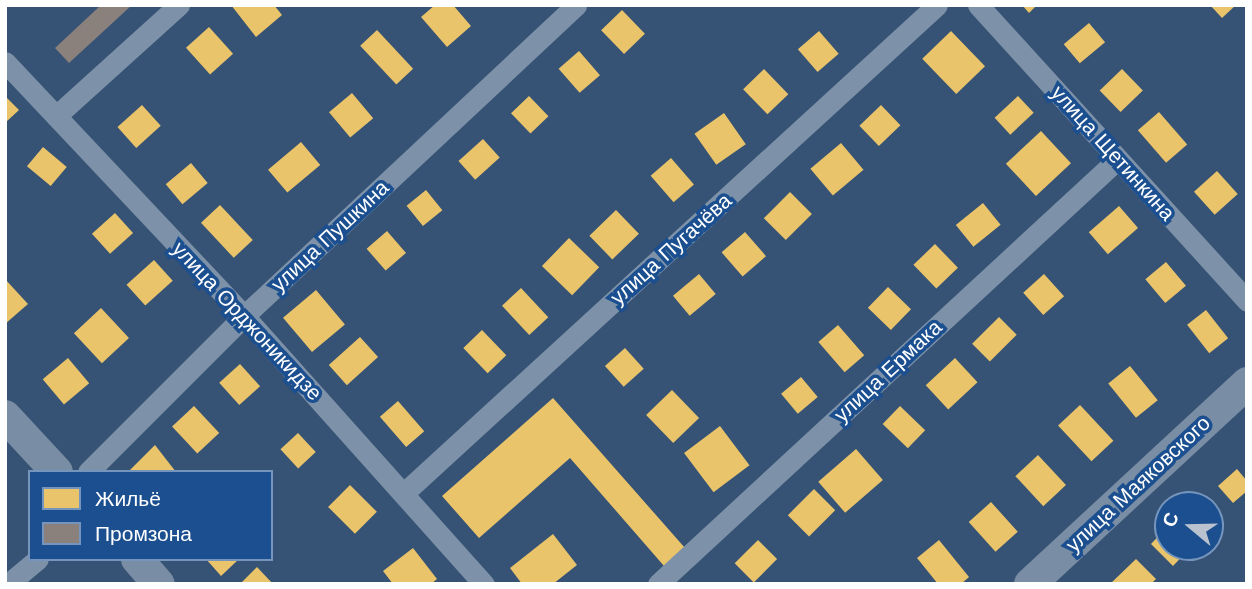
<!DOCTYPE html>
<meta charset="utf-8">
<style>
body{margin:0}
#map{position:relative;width:1252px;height:589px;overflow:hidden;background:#365274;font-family:"Work Sans",sans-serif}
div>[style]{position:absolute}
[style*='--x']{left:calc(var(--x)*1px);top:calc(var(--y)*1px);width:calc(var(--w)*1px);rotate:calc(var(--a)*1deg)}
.homes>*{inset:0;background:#e9c46a;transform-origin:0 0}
.industry>*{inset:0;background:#8a817c}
.street>*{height:21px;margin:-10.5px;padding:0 10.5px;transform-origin:10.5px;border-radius:10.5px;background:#7d92a8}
.secondary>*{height:32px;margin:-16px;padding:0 16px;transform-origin:16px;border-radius:16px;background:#798da4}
span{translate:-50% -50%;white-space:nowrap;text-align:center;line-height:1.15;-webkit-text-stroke:7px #1b4f8f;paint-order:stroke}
.street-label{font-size:21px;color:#fff}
.frame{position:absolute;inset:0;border:7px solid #fff;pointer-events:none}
.legend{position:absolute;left:28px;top:470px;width:245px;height:91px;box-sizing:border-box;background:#1b4f8f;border:2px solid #7695bc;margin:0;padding:9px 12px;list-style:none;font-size:21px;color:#fff}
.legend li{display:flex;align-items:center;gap:14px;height:35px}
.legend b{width:35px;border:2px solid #7695bc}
.north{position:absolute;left:1154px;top:491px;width:70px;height:70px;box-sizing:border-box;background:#1b4f8f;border:2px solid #7695bc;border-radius:50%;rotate:289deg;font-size:19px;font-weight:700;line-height:28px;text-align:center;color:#fff}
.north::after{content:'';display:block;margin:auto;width:24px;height:32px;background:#b9c2ce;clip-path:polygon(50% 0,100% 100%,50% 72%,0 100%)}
</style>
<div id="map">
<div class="homes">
<div style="clip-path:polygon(231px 5px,274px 5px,282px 15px,256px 37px)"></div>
<div style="clip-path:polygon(435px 5px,453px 5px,471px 26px,447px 47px,421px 17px)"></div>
<div style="clip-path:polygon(1022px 5px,1037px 5px,1029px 13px)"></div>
<div style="clip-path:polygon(1210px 5px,1236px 5px,1222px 18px)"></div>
<div style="left:622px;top:10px;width:33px;height:29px;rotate:46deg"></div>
<div style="left:1089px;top:23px;width:25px;height:33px;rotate:50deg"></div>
<div style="left:209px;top:27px;width:36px;height:31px;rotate:48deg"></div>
<div style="left:377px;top:30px;width:53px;height:23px;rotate:47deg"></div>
<div style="left:819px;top:31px;width:30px;height:28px;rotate:49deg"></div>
<div style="left:951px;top:31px;width:49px;height:40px;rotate:46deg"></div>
<div style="left:579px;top:51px;width:32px;height:27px;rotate:49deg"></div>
<div style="left:764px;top:69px;width:35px;height:29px;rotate:46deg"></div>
<div style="left:1122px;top:69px;width:30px;height:31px;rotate:46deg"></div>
<div style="left:352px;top:93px;width:33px;height:30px;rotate:50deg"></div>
<div style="clip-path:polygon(5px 96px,19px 110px,5px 123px)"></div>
<div style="left:529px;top:96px;width:28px;height:25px;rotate:46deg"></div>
<div style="left:1018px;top:96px;width:23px;height:32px;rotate:47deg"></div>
<div style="left:142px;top:105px;width:28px;height:33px;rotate:48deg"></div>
<div style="left:881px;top:105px;width:28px;height:30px;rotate:46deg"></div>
<div style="left:1159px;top:112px;width:43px;height:28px;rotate:49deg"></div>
<div style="left:724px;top:113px;width:38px;height:36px;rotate:55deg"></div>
<div style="left:1041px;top:131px;width:44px;height:48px;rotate:47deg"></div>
<div style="left:483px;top:139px;width:25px;height:33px;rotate:48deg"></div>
<div style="left:301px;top:142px;width:30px;height:43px;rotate:50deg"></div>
<div style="left:841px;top:143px;width:35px;height:40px;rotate:50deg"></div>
<div style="left:43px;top:147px;width:31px;height:25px;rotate:40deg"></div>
<div style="left:671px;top:158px;width:35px;height:27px;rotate:49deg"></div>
<div style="left:191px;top:163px;width:26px;height:33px;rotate:50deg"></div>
<div style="left:1217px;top:171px;width:31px;height:31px;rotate:48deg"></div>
<div style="left:426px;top:190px;width:26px;height:25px;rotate:51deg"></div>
<div style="left:790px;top:192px;width:31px;height:37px;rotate:45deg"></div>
<div style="left:983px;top:203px;width:28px;height:35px;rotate:51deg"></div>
<div style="left:220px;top:205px;width:48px;height:26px;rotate:47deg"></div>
<div style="left:1119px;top:206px;width:29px;height:40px;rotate:49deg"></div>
<div style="left:616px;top:210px;width:33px;height:37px;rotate:46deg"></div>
<div style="left:115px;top:213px;width:27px;height:31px;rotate:48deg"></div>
<div style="left:387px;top:231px;width:29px;height:27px;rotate:49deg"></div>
<div style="left:745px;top:232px;width:32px;height:31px;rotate:49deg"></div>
<div style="left:569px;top:238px;width:42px;height:39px;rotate:44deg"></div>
<div style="left:935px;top:244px;width:33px;height:30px;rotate:46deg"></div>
<div style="left:154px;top:260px;width:28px;height:37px;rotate:48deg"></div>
<div style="left:1166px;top:262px;width:31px;height:27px;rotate:50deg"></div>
<div style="left:699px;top:274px;width:26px;height:34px;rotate:50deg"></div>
<div style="left:1044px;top:274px;width:30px;height:28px;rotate:48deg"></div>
<div style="clip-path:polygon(5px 279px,28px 304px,5px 324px)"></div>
<div style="left:888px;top:287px;width:32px;height:29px;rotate:44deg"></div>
<div style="left:521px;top:288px;width:40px;height:26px;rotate:47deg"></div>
<div style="left:316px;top:290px;width:45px;height:43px;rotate:50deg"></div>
<div style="left:101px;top:308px;width:41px;height:37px;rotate:47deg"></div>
<div style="left:1206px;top:310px;width:36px;height:24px;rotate:52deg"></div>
<div style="left:999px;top:317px;width:25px;height:38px;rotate:45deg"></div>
<div style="left:838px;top:325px;width:40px;height:26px;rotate:49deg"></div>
<div style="left:482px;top:330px;width:35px;height:26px;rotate:46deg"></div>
<div style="left:360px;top:337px;width:27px;height:42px;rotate:48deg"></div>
<div style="left:625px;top:348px;width:28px;height:27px;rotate:48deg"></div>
<div style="left:68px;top:358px;width:33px;height:33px;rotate:50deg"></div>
<div style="left:955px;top:358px;width:33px;height:40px;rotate:47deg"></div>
<div style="left:240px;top:364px;width:30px;height:28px;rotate:48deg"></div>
<div style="left:1130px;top:366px;width:44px;height:28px;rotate:51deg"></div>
<div style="left:801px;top:377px;width:26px;height:26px;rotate:50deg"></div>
<div style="left:672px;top:390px;width:39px;height:36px;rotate:46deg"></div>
<div style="clip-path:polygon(553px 398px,685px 548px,664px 566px,570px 458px,479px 538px,442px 496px)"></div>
<div style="left:398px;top:401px;width:40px;height:24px;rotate:49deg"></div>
<div style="left:1080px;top:405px;width:49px;height:30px;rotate:47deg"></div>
<div style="left:194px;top:406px;width:37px;height:30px;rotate:47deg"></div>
<div style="left:900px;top:406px;width:35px;height:25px;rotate:44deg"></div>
<div style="left:720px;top:426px;width:49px;height:45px;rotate:53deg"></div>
<div style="left:298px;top:433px;width:26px;height:24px;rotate:47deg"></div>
<div style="clip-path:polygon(155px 445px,176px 472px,128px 472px)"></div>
<div style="left:856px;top:449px;width:41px;height:50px;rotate:49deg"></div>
<div style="left:1038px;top:455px;width:41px;height:31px;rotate:47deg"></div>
<div style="clip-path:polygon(1237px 469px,1247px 481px,1247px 491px,1233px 503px,1218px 486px)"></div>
<div style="left:350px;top:485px;width:38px;height:31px;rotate:45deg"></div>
<div style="left:814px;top:489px;width:30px;height:37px;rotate:45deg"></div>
<div style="left:991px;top:502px;width:40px;height:30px;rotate:48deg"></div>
<div style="clip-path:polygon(1168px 526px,1168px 547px,1191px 547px,1173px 566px,1151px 544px)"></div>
<div style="clip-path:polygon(553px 534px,577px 565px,553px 584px,522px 584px,510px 568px)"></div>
<div style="left:758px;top:540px;width:27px;height:33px;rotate:45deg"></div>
<div style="clip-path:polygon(939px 540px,969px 577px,961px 584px,938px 584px,917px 558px)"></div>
<div style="clip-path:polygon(413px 548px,437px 579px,431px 584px,393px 584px,383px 571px)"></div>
<div style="clip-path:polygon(206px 559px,239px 559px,221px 576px)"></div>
<div style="clip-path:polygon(1136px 559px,1156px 579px,1151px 584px,1110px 584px)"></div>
<div style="clip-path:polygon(257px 567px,273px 584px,240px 584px)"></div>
</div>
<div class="industry">
<div style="clip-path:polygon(101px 5px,132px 5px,69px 63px,55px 48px)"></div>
</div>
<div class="street">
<div style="--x:978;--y:5;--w:400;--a:47.7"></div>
<div style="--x:5;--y:62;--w:349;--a:46.7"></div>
<div style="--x:244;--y:316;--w:360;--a:48.2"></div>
<div style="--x:56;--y:116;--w:166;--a:-42.1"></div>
<div style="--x:88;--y:472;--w:221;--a:-45"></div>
<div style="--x:244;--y:316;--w:455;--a:-43.1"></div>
<div style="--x:405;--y:492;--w:721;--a:-42.47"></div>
<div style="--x:8;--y:584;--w:39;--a:-40"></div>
<div style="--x:658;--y:584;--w:626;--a:-42.74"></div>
</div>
<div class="secondary">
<div style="--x:5;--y:416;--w:76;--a:47.1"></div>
<div style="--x:137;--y:559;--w:33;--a:49"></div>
<div style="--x:1030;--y:584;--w:296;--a:-42.8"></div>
</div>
<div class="street-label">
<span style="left:1113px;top:153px;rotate:48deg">улица Щетинкина</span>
<span style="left:330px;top:236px;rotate:-43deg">улица Пушкина</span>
<span style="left:671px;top:249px;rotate:-42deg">улица Пугачёва</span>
<span style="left:247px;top:321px;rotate:47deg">улица Орджоникидзе</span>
<span style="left:888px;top:371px;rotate:-43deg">улица Ермака</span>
<span style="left:1138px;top:484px;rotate:-43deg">улица Маяковского</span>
</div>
<div class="frame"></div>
<ul class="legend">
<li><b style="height:19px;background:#e9c46a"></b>Жильё</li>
<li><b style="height:19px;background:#8a817c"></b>Промзона</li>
</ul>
<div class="north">С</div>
</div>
